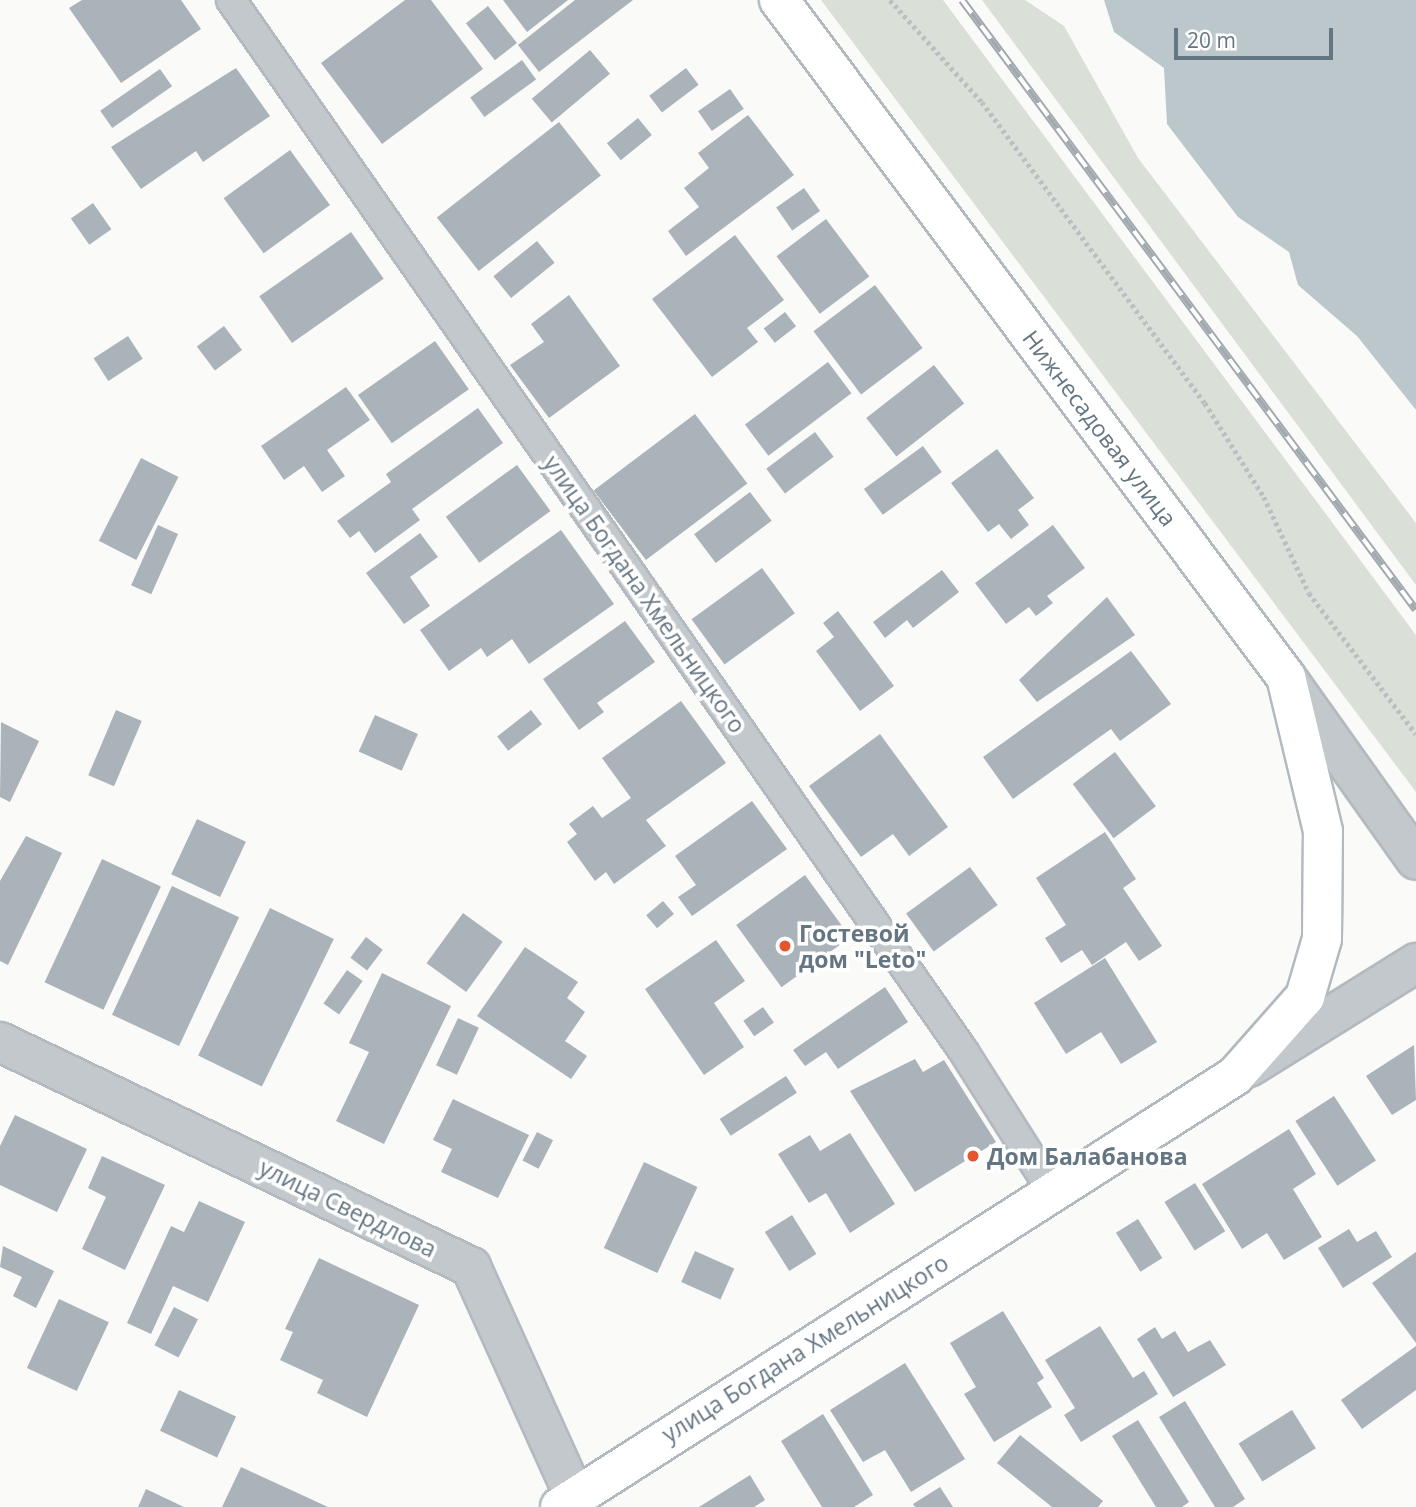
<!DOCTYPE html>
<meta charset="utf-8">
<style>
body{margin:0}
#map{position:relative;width:1416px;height:1507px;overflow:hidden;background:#fafaf8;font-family:"Open Sans",sans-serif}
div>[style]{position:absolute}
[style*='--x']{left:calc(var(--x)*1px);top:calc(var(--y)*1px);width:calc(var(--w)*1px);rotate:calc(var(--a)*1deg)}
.green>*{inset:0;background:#dadfd7}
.water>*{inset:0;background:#bbc7cb}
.building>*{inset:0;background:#aab3b9;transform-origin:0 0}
.path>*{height:4.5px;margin-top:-2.25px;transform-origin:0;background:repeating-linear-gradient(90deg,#bbbfc2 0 3.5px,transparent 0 7px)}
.roads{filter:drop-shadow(2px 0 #b3babf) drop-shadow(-2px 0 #b3babf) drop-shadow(0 2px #b3babf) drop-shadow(0 -2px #b3babf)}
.service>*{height:28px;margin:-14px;padding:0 14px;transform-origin:14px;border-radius:14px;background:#c3c8cc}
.minor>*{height:38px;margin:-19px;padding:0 19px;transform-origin:19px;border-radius:19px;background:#c3c8cc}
.secondary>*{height:38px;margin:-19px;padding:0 19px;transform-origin:19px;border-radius:19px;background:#fff}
.rail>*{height:8px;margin-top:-4px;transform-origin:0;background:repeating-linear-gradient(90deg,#fff 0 16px,#a2aab0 0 32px);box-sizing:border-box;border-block:2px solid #a2aab0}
.dots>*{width:19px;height:19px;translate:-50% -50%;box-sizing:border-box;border:4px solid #fff;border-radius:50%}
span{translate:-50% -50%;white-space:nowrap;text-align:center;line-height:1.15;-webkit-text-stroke:7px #fff;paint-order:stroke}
.street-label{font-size:23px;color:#657683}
.poi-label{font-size:23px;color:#657683;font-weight:700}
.left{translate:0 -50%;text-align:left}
.scale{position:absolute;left:1174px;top:28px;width:159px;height:32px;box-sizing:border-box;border:4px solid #657683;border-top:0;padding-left:9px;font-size:21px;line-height:24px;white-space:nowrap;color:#657683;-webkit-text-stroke:5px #fff;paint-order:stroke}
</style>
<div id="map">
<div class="green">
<div style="clip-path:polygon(821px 0,943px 0,1416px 635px,1416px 792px)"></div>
<div style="clip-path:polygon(982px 0,1025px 0,1064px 26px,1138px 158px,1416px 523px,1416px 585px)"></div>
</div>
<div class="water">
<div style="clip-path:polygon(1104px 0,1416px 0,1416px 410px,1357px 336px,1298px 285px,1289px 252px,1238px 217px,1167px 124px,1164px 68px,1114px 32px)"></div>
</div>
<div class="building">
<div style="clip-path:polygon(82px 0,181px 0,201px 29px,121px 83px,69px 8px)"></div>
<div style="clip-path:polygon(405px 0,431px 0,483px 69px,382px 144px,321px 63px)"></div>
<div style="clip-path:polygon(503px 0,568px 0,527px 32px)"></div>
<div style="clip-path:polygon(575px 0,633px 0,539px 72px,518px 45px)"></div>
<div style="left:488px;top:6px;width:47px;height:28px;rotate:52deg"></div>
<div style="left:590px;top:50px;width:31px;height:76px;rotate:50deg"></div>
<div style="left:522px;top:60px;width:24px;height:64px;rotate:54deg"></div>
<div style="clip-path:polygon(236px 68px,270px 116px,203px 162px,196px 151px,141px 189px,111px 147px)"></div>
<div style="left:686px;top:68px;width:21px;height:46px;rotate:53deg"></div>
<div style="left:160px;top:69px;width:21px;height:73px;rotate:55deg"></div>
<div style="left:730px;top:89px;width:24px;height:39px;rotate:55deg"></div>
<div style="clip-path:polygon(748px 115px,794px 175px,686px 256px,668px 231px,699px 207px,684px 188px,709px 168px,698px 153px)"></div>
<div style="left:638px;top:118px;width:22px;height:40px;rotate:51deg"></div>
<div style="left:559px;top:122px;width:68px;height:155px;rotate:52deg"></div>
<div style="left:290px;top:150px;width:68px;height:82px;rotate:54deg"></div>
<div style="left:804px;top:188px;width:28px;height:34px;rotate:55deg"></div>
<div style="left:93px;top:203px;width:32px;height:27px;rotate:55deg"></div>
<div style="left:826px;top:219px;width:72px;height:62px;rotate:53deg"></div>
<div style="left:351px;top:232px;width:57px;height:112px;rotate:55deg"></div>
<div style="clip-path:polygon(735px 235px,784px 300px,747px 328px,758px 342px,712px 377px,652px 299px)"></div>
<div style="left:537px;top:241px;width:28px;height:56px;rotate:51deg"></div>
<div style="left:875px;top:285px;width:79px;height:77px;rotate:53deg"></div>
<div style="clip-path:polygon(569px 295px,620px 366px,549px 418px,510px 365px,544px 342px,531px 324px)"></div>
<div style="left:785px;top:312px;width:18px;height:27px;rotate:52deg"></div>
<div style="left:224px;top:326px;width:30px;height:34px;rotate:53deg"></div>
<div style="left:128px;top:336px;width:27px;height:41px;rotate:57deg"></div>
<div style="left:435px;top:341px;width:59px;height:94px;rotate:55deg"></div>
<div style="left:828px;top:362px;width:39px;height:104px;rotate:53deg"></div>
<div style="left:934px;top:365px;width:49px;height:86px;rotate:52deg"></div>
<div style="clip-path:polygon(346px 387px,370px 420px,327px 450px,345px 476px,322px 492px,304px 466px,284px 480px,261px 446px)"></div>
<div style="clip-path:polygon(478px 408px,503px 443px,412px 509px,420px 520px,375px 553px,359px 531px,350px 538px,337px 521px,391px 482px,386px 474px)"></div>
<div style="left:695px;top:414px;width:87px;height:127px;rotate:53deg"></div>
<div style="left:815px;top:432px;width:31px;height:61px;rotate:53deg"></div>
<div style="left:923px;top:446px;width:32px;height:73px;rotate:54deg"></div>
<div style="clip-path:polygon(997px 449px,1034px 498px,1018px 510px,1029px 525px,1011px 539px,999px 524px,988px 532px,951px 483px)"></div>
<div style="left:141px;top:458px;width:42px;height:93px;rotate:27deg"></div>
<div style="left:517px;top:465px;width:57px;height:88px;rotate:54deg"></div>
<div style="left:750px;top:492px;width:36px;height:70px;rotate:53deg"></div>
<div style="left:158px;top:525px;width:22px;height:66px;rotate:24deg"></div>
<div style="clip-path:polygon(1053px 525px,1085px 568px,1047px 596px,1053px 603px,1036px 616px,1029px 607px,1006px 624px,975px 583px)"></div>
<div style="clip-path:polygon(561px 530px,614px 604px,529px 664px,512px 639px,487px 657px,481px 648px,449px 671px,420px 630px)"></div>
<div style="clip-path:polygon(420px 533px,438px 557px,410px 577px,430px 606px,404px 624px,366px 573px)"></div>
<div style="left:762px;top:568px;width:56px;height:87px;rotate:54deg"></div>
<div style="clip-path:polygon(942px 570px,959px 592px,913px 628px,907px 620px,885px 638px,873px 622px)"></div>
<div style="clip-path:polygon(1107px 597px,1135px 635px,1037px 702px,1019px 680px)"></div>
<div style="clip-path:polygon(838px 611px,894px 686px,860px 711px,816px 651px,834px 637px,823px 623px)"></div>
<div style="clip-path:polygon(625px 621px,655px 662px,597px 703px,604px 712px,579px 730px,543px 679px)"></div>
<div style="clip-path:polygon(1131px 651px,1171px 704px,1120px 741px,1111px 729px,1013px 799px,983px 757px)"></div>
<div style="clip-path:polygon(681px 701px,726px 763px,646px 820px,666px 846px,614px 884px,606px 872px,595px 881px,567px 842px,577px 834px,569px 824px,593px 806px,602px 818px,631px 798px,602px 758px)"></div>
<div style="left:116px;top:710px;width:28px;height:71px;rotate:23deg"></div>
<div style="left:531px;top:710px;width:18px;height:43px;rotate:52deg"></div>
<div style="left:375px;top:715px;width:47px;height:40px;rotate:24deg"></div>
<div style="clip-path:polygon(1px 722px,39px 741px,10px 802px,0 797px)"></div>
<div style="clip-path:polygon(880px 734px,948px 827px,909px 856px,893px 834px,861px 857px,809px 786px)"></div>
<div style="left:1115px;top:752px;width:68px;height:53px;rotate:53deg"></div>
<div style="clip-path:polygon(752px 801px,787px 849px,692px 916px,678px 897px,696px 885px,675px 856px)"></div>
<div style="left:197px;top:819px;width:54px;height:61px;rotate:25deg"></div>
<div style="clip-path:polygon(1105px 832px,1136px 879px,1123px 888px,1162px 946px,1139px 961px,1126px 942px,1092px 965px,1082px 950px,1061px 963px,1045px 938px,1066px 925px,1036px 878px)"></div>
<div style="clip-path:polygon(26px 836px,62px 853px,8px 965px,0 961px,0 881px)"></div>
<div style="left:102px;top:859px;width:65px;height:136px;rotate:25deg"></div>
<div style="left:970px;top:867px;width:47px;height:79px;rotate:54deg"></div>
<div style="left:805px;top:875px;width:77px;height:85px;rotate:54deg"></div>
<div style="left:172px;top:886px;width:74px;height:142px;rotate:25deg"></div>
<div style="left:663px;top:901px;width:17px;height:22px;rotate:50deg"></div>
<div style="left:270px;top:908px;width:71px;height:164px;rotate:26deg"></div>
<div style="left:463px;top:913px;width:49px;height:62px;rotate:36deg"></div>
<div style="left:366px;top:937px;width:21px;height:26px;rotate:37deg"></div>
<div style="clip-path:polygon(716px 940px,745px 981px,714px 1003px,744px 1047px,704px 1075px,645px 989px)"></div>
<div style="clip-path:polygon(525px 947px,578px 982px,567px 998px,585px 1012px,565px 1041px,587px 1056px,571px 1079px,477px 1016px)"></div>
<div style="clip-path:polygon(1105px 958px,1157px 1042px,1121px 1064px,1101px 1032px,1066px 1054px,1034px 1003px)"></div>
<div style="left:347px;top:970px;width:19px;height:41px;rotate:35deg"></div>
<div style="clip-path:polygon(382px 973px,451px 1006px,384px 1144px,336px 1121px,369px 1052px,349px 1043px)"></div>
<div style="clip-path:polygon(885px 987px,908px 1022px,838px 1069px,826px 1052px,805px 1066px,793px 1050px)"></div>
<div style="left:763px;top:1007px;width:19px;height:24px;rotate:55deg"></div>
<div style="left:458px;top:1018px;width:23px;height:52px;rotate:25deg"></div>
<div style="clip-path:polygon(1414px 1045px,1416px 1100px,1392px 1115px,1366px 1076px)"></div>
<div style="clip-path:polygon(915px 1059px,923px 1072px,944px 1060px,996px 1142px,915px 1192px,850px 1091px)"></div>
<div style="left:786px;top:1076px;width:20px;height:79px;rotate:57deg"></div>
<div style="left:1334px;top:1096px;width:77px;height:46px;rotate:57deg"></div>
<div style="clip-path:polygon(453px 1099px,529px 1135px,498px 1198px,441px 1172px,452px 1149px,433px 1140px)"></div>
<div style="clip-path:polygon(15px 1115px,87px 1149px,57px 1212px,0 1185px,0 1146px)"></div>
<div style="clip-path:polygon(1289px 1129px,1316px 1174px,1293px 1189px,1322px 1237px,1284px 1260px,1267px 1233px,1242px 1249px,1202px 1184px)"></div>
<div style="left:537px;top:1132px;width:18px;height:32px;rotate:27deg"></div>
<div style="clip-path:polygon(850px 1133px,895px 1204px,850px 1233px,826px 1193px,809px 1203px,778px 1154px,810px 1135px,820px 1151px)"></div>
<div style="clip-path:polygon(102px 1156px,165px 1185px,125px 1270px,82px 1249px,106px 1197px,88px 1188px)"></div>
<div style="left:644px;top:1162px;width:59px;height:95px;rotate:25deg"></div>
<div style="left:1195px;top:1183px;width:57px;height:36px;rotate:58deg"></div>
<div style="clip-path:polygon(199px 1201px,245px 1222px,208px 1302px,173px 1286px,151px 1334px,127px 1323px,171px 1226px,184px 1232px)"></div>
<div style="left:792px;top:1215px;width:46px;height:32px;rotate:58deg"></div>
<div style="left:1138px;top:1219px;width:46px;height:26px;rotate:58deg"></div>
<div style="clip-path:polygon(1349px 1229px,1357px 1242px,1376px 1231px,1392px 1257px,1343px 1288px,1318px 1248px)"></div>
<div style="clip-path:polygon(3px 1246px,54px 1271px,36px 1308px,13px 1296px,22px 1277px,0 1267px)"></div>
<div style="left:695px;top:1251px;width:43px;height:34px;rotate:24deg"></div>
<div style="clip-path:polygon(1416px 1252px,1416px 1343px,1372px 1283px)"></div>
<div style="clip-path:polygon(319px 1258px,419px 1305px,367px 1417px,317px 1393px,323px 1380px,280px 1360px,293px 1332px,285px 1329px)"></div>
<div style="left:59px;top:1299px;width:55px;height:76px;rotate:25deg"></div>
<div style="left:174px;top:1307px;width:27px;height:43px;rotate:27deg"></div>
<div style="clip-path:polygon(1003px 1311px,1044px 1378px,1037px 1383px,1052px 1407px,994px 1442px,964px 1394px,976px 1387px,950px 1343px)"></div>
<div style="clip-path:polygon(1100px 1326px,1133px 1378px,1144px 1371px,1158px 1394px,1081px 1442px,1064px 1415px,1075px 1408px,1045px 1360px)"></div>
<div style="clip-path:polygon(1155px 1327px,1162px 1339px,1175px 1331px,1188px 1352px,1210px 1340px,1226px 1365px,1173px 1397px,1137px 1339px)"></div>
<div style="clip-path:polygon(1416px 1346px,1416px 1390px,1362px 1429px,1341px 1400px)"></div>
<div style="clip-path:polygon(905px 1363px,965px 1459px,911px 1492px,885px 1450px,863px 1462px,830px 1410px)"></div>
<div style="left:179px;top:1390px;width:63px;height:45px;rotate:25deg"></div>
<div style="clip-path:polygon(1185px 1401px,1245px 1499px,1233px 1507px,1215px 1507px,1159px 1417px)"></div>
<div style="left:1292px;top:1410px;width:45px;height:63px;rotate:58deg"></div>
<div style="clip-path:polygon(823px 1414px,873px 1495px,854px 1507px,822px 1507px,781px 1441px)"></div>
<div style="clip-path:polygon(1138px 1420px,1189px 1502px,1182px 1507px,1156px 1507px,1112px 1436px)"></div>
<div style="clip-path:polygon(1020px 1435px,1103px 1501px,1098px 1507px,1052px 1507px,997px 1463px)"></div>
<div style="clip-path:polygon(241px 1467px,328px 1507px,222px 1507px)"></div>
<div style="clip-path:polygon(750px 1475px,765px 1500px,754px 1507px,699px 1507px)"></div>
<div style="clip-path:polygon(940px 1487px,953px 1507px,915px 1507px,913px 1504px)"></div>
<div style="clip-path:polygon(146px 1489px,184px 1507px,138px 1507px)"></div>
</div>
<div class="path">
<div style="--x:890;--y:0;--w:137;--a:48"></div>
<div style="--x:982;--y:102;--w:375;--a:53.5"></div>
<div style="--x:1205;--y:403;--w:111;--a:57.9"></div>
<div style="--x:1264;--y:497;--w:106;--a:64.9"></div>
<div style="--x:1309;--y:593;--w:177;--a:52.8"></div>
</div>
<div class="roads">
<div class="service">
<div style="--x:231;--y:0;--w:1282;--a:55.13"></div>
<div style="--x:964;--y:1052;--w:166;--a:57.6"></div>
</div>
<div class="minor">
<div style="--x:1286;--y:677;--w:224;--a:54.6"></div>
<div style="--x:0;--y:1042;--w:522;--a:25.53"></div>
<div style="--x:471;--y:1267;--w:250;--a:65.7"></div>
<div style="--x:1249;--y:1067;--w:197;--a:-31.9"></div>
</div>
<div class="secondary">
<div style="--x:560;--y:1507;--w:801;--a:-32.56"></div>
<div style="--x:1235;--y:1076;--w:106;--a:-48.5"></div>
<div style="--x:1305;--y:997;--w:60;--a:-73.7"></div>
<div style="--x:1322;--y:939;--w:108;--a:-89.5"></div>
<div style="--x:1323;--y:831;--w:158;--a:-103.5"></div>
<div style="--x:1286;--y:677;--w:846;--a:-126.83"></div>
</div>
</div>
<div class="rail">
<div style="--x:962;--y:0;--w:760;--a:53.34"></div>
</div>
<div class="dots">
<div style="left:785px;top:946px;background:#e4572e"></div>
<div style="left:973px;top:1156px;background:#e4572e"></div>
</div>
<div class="street-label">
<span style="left:1100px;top:428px;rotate:53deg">Нижнесадовая улица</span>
<span style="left:645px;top:594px;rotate:55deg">улица Богдана Хмельницкого</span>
<span style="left:348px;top:1208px;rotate:26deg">улица Свердлова</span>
<span style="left:805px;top:1348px;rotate:-32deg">улица Богдана Хмельницкого</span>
</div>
<div class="poi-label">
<span class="left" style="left:799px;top:946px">Гостевой<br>дом "Leto"</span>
<span class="left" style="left:987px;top:1156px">Дом Балабанова</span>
</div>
<div class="scale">20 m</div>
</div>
